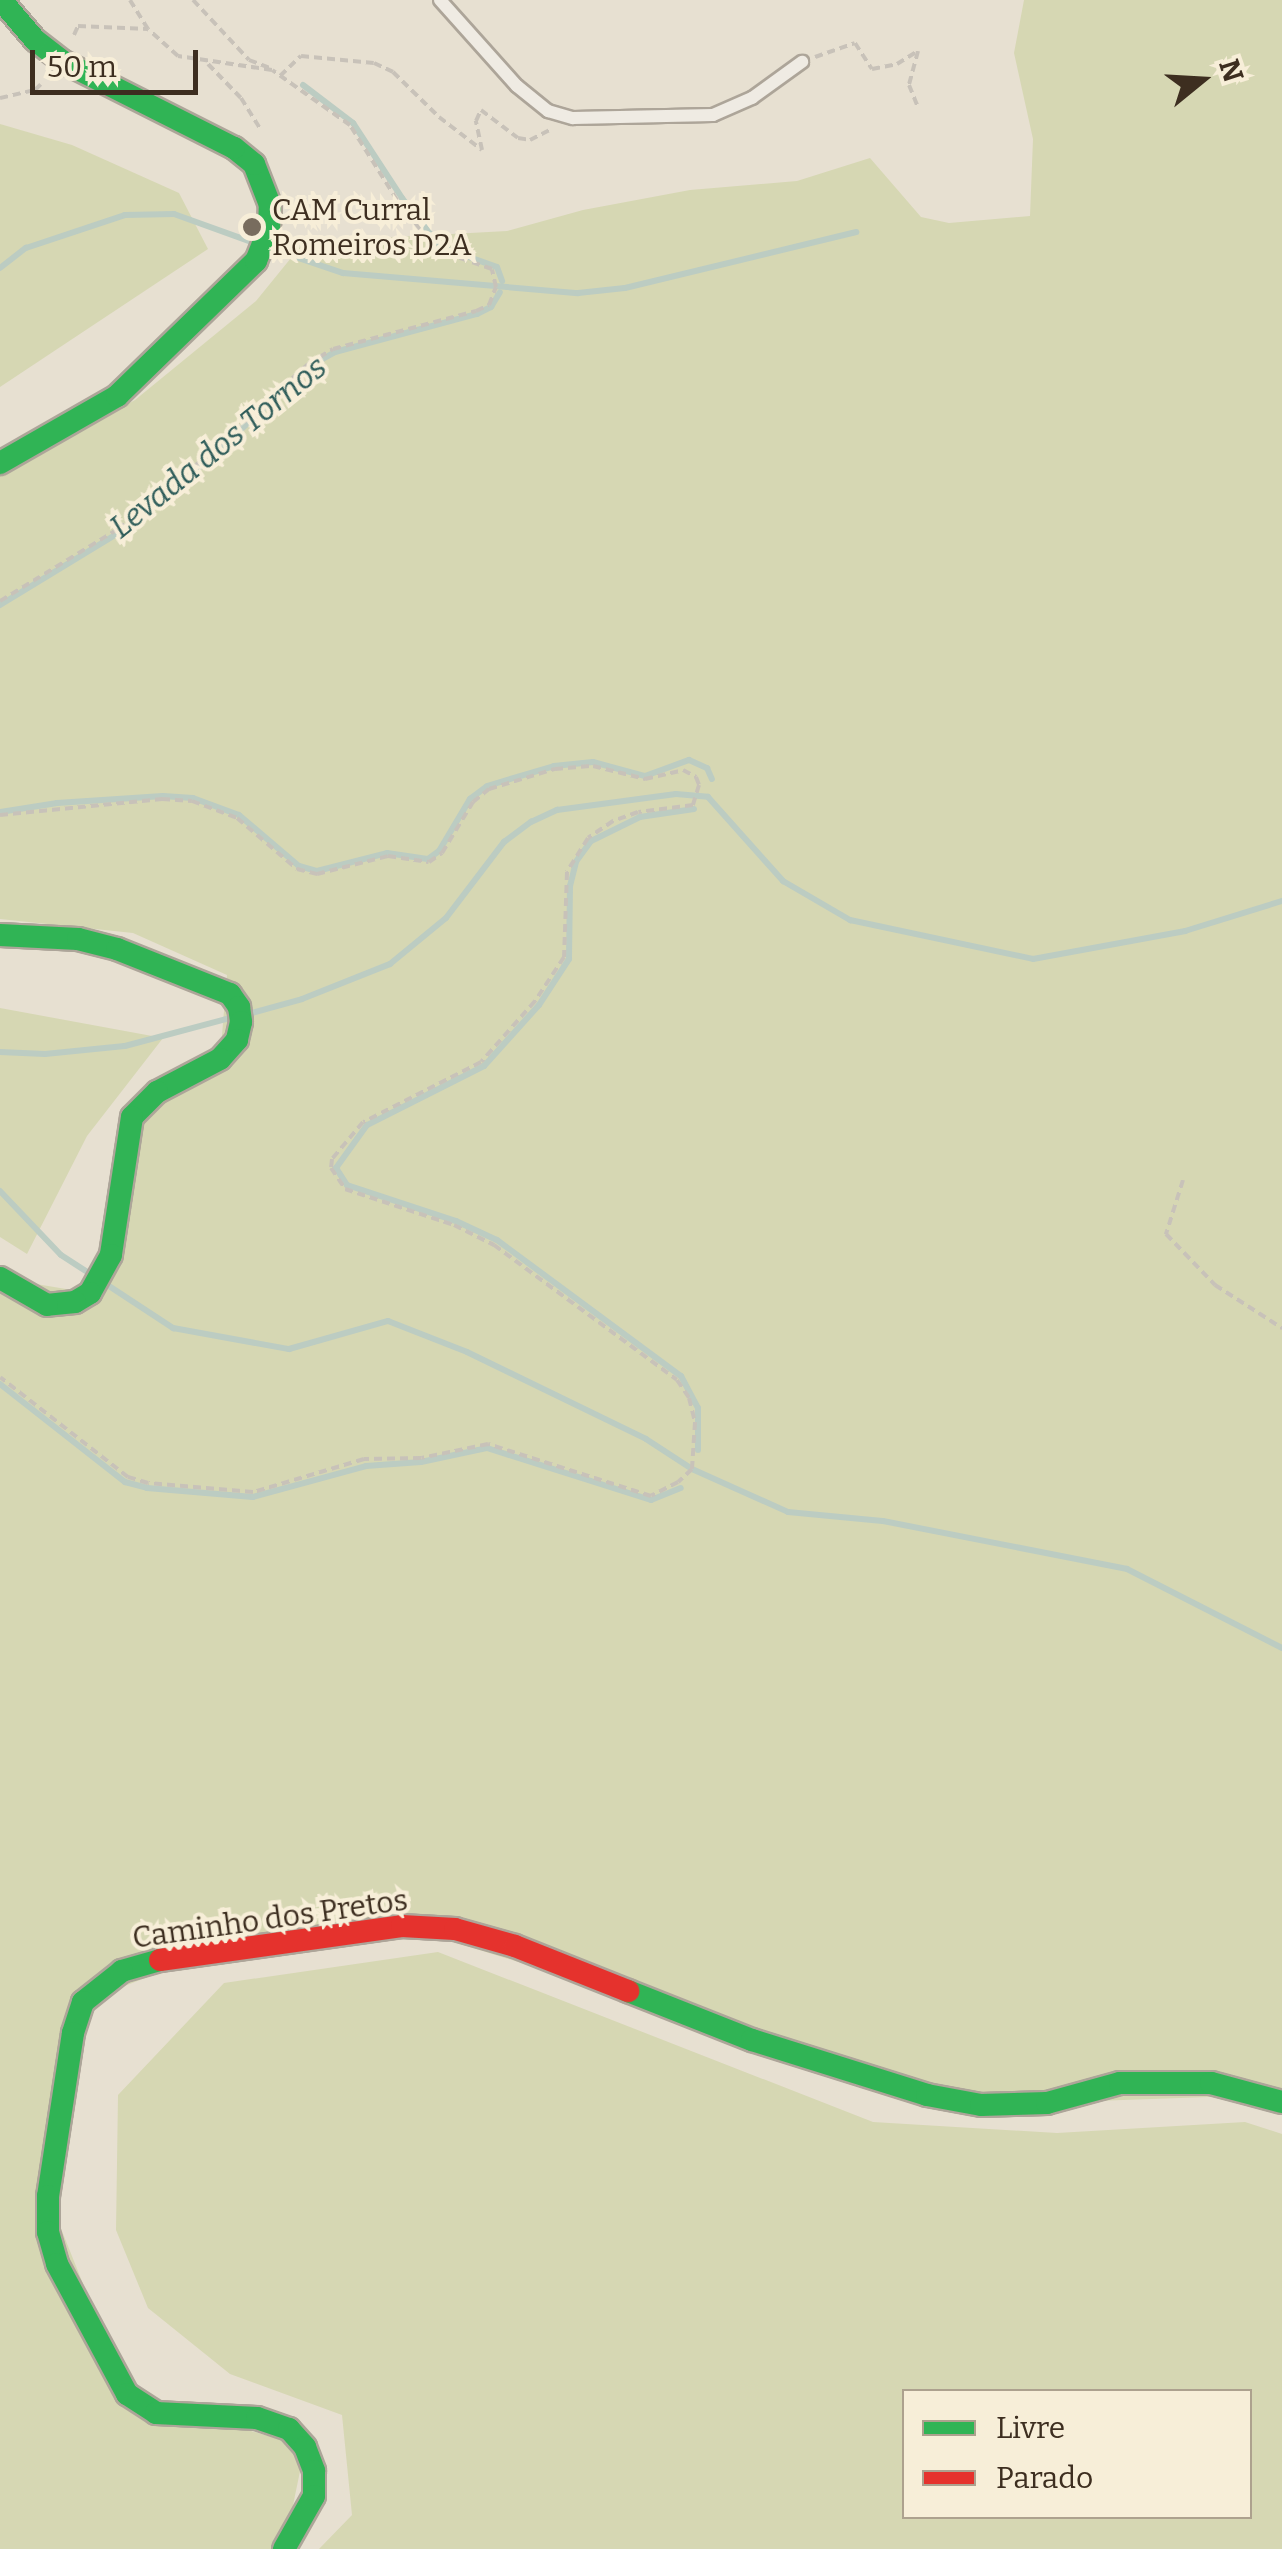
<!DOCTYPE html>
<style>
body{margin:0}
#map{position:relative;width:1282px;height:2549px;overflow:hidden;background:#e7e0d1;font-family:Bitter,serif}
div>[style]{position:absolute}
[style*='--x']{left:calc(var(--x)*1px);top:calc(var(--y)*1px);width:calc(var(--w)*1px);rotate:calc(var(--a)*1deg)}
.green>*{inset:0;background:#d6d7b3}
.stream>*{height:6px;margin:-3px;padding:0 3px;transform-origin:3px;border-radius:3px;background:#bcccc2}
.path>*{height:4px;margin-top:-2px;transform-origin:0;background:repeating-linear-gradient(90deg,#c8c2b9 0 8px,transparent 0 13px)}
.roads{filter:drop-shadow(2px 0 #ada599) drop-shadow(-2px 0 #ada599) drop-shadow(0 2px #ada599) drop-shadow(0 -2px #ada599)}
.lane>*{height:12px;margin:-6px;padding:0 6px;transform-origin:6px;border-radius:6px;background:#efebe3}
.fast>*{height:22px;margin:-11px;padding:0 11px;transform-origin:11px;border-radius:11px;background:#30b455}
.jam>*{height:22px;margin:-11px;padding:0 11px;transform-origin:11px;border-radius:11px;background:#e5322d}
.dots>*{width:28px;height:28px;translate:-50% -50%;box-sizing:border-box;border:5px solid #f7eed8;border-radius:50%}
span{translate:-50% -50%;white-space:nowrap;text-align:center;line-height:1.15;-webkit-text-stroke:8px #f7eed8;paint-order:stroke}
.poi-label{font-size:30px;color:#3d2e20}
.left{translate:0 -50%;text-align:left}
.street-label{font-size:30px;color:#3d2e20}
.water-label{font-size:32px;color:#2f5d5a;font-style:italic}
.legend{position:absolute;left:902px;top:2389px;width:350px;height:130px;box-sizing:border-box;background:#f7eed8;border:2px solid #ada18e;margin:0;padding:12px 18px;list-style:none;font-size:30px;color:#3d2e20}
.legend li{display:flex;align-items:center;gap:20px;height:50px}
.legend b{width:50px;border:2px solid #ada18e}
.north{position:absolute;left:1152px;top:30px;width:100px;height:100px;-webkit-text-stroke:8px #f7eed8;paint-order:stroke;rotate:72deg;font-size:28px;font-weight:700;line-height:40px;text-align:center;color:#3d2e20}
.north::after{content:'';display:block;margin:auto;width:35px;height:45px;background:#3d2e20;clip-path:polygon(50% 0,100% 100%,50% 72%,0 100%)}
.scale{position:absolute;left:30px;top:50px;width:168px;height:45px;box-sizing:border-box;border:5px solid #3d2e20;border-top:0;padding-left:12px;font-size:30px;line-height:35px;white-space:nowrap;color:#3d2e20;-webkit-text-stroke:8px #f7eed8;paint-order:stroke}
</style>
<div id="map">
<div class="green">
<div style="clip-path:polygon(1024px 0,1282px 0,1282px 2104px,1266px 2095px,981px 2105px,402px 1926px,210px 1953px,83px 2002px,48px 2196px,127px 2394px,305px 2447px,284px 2549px,0 2549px,0 1278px,90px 1293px,132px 1117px,220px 1059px,227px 975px,133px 933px,0 919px,0 474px,135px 400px,256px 301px,304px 242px,507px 231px,583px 210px,690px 190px,797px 181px,870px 158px,921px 217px,949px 223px,1030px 216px,1033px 139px,1014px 53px)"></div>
<div style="clip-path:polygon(0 124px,72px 145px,179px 193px,208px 249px,0 387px)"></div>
<div style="clip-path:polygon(0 1008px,163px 1038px,87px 1136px,27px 1254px,0 1237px)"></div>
<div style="clip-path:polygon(evenodd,438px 1952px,873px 2122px,1057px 2133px,1245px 2122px,1282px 2134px,1282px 2549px,319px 2549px,352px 2515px,342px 2415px,230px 2374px,148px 2308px,116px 2230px,118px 2095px,224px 1983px,438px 1952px,904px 2392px,1250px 2392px,1250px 2516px,904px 2516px,904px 2392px)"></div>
</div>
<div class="stream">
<div style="--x:303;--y:85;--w:63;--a:37.2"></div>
<div style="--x:353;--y:123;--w:90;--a:56.8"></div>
<div style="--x:402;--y:198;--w:63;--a:51.5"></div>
<div style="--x:441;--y:247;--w:59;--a:19.7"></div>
<div style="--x:497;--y:267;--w:15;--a:70"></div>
<div style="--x:275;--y:250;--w:72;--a:18.7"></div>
<div style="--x:343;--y:273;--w:236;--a:4.9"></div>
<div style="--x:578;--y:293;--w:47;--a:-6.1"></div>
<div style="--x:625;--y:288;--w:238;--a:-13.6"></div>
<div style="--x:0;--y:268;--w:33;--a:-38"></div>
<div style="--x:26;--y:248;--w:104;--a:-18.4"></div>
<div style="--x:125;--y:215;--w:49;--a:-1.2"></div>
<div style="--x:174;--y:214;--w:80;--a:19.8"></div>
<div style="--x:0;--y:605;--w:140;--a:-31.3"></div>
<div style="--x:120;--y:532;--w:88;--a:-38.6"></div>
<div style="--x:189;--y:477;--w:164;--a:-42.5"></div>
<div style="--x:310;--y:366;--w:29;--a:-29"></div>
<div style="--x:335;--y:352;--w:147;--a:-15"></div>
<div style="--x:477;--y:314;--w:16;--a:-27"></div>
<div style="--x:491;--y:307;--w:17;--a:-59"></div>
<div style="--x:694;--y:809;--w:55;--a:171.6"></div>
<div style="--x:640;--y:817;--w:55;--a:153.9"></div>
<div style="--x:591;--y:841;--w:26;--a:126"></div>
<div style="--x:576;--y:862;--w:25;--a:104"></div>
<div style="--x:570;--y:886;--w:73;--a:90.8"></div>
<div style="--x:569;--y:959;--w:55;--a:123.1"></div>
<div style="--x:539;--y:1005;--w:82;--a:132"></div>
<div style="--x:484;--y:1066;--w:131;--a:153.2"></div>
<div style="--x:367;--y:1125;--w:53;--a:125.8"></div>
<div style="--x:336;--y:1168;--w:20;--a:57"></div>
<div style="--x:347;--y:1185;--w:115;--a:18.3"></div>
<div style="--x:456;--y:1221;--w:45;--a:24.9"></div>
<div style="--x:497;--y:1240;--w:229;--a:36.5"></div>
<div style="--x:681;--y:1376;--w:36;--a:62"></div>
<div style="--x:698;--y:1408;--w:42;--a:90"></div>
<div style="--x:0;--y:812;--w:58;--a:-9"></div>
<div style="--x:57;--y:803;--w:106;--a:-3.8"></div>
<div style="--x:163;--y:796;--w:30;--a:4"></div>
<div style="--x:193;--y:798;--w:49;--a:20.3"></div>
<div style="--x:239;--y:815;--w:79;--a:40.4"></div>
<div style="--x:299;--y:866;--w:19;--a:16"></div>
<div style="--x:317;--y:871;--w:72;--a:-14.4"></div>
<div style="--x:387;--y:853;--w:41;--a:8.3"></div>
<div style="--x:428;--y:859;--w:14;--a:-36"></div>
<div style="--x:439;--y:851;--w:61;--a:-59.2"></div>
<div style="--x:470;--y:799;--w:21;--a:-37"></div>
<div style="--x:487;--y:786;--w:70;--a:-16.6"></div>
<div style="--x:554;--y:766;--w:39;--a:-6"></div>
<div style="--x:593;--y:762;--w:54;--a:15.1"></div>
<div style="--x:645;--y:776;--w:47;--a:-20"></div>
<div style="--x:689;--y:760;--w:20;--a:24"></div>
<div style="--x:707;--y:768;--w:12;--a:66"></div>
<div style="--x:252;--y:1013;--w:52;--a:-15.6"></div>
<div style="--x:302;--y:999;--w:95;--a:-21.7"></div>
<div style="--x:390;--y:964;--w:72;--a:-39.4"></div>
<div style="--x:446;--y:918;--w:96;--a:-52.7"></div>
<div style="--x:504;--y:842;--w:34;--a:-37"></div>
<div style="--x:531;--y:822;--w:29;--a:-25"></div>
<div style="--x:557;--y:810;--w:120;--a:-7.7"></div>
<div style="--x:676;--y:794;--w:32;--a:5"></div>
<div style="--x:708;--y:797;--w:113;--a:48.2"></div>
<div style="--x:783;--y:881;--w:78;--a:30.2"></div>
<div style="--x:850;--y:920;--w:187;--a:12"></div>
<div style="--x:1033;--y:959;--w:155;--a:-10.4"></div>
<div style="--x:1185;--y:931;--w:102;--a:-17.2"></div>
<div style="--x:0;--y:1052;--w:45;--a:2.5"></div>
<div style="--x:45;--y:1054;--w:80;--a:-5.7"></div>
<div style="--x:125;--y:1046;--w:109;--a:-14.9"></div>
<div style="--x:0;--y:1191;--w:88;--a:46.4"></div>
<div style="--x:61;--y:1255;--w:30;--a:33"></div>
<div style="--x:109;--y:1286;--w:77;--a:33.3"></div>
<div style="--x:173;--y:1328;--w:118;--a:10.3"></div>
<div style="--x:289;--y:1349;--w:103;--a:-15.8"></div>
<div style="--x:388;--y:1321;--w:85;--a:21.4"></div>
<div style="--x:467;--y:1352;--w:199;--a:25.9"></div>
<div style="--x:646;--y:1439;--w:55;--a:33.1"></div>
<div style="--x:692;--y:1469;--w:105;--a:24.1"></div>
<div style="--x:788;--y:1512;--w:95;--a:5.4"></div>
<div style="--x:883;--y:1521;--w:249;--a:11.1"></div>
<div style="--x:1127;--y:1569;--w:174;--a:27"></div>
<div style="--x:0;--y:1384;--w:159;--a:38.1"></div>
<div style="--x:125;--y:1482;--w:23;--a:15"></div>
<div style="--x:147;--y:1488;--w:106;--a:4.9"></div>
<div style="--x:253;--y:1497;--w:117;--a:-15.3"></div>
<div style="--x:366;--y:1466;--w:55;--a:-4.2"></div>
<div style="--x:421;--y:1462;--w:67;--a:-12"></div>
<div style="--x:487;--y:1448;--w:172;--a:17.6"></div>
<div style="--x:651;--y:1500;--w:32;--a:-22"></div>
</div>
<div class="path">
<div style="--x:193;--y:0;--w:82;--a:47"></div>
<div style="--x:249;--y:60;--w:22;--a:21"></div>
<div style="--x:74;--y:35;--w:10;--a:-66"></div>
<div style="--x:78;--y:26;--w:70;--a:2.5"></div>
<div style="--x:815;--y:57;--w:42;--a:-19.3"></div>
<div style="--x:855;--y:43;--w:31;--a:57"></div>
<div style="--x:872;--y:69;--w:25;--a:-11"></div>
<div style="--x:897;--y:64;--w:25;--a:-32"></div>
<div style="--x:918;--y:51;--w:35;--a:105"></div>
<div style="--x:909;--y:85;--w:24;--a:68"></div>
<div style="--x:208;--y:64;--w:47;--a:45.9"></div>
<div style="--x:241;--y:98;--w:38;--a:58"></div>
<div style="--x:280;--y:76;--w:29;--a:-44"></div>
<div style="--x:301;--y:56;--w:73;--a:5.5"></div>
<div style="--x:374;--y:63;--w:21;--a:25"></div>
<div style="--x:393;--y:72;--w:64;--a:44.4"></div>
<div style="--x:439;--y:117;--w:54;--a:37.5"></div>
<div style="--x:482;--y:150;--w:30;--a:-102"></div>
<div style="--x:476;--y:121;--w:12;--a:-66"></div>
<div style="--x:481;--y:110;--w:46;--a:37.1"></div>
<div style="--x:518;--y:138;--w:12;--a:9"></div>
<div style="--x:530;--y:140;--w:22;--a:-27"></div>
<div style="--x:0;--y:98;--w:36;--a:-13"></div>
<div style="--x:35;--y:90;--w:8;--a:-45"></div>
<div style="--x:0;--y:601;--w:138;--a:-31.4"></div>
<div style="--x:118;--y:529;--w:87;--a:-39"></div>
<div style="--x:186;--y:474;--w:164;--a:-42"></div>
<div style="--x:308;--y:364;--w:29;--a:-31"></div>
<div style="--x:333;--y:349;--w:148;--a:-14.9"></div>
<div style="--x:476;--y:311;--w:14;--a:-25"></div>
<div style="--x:489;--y:305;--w:19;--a:-69"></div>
<div style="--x:496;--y:287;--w:18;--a:-103"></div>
<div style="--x:492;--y:269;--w:58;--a:-160.9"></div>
<div style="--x:437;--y:250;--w:64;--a:-128.7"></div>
<div style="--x:397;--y:200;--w:89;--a:-122.1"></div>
<div style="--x:350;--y:125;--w:95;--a:-144.8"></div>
<div style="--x:272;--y:70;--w:95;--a:-171.5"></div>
<div style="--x:178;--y:56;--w:40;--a:-138"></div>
<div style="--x:148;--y:29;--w:34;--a:-122"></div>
<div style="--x:0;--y:815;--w:163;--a:-5.6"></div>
<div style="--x:162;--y:799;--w:30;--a:4"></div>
<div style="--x:192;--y:801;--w:48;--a:20.7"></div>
<div style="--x:237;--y:818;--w:79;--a:40.4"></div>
<div style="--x:297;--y:869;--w:21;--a:14"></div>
<div style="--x:317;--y:874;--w:73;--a:-14.2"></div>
<div style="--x:388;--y:856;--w:41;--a:8.3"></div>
<div style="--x:429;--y:862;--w:16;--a:-35"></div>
<div style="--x:442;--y:853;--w:60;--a:-58.7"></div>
<div style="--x:473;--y:802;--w:21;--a:-39"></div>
<div style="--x:489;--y:789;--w:69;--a:-16.9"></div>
<div style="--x:555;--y:769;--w:38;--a:-5"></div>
<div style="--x:593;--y:766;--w:54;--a:14"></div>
<div style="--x:645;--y:779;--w:39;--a:-13"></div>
<div style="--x:683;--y:770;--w:15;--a:28"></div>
<div style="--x:696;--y:777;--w:9;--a:69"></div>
<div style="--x:699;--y:785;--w:21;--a:107"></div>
<div style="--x:693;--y:805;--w:55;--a:172.7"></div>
<div style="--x:638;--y:812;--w:27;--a:160"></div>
<div style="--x:613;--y:821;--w:30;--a:146"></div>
<div style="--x:588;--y:838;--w:40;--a:122"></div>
<div style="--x:567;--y:872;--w:85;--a:92"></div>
<div style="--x:564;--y:957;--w:53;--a:123.4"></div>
<div style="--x:535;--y:1001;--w:81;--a:131.5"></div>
<div style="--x:481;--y:1062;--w:132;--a:153"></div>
<div style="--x:363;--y:1122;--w:48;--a:130"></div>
<div style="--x:332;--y:1159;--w:9;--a:96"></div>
<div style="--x:331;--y:1168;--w:25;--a:56"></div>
<div style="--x:345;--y:1189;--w:115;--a:18.3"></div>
<div style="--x:454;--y:1225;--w:45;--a:26.6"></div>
<div style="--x:494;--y:1245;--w:227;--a:36.4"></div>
<div style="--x:677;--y:1380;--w:22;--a:56"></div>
<div style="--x:689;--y:1398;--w:25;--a:76"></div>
<div style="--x:695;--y:1422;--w:47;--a:93.7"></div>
<div style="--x:692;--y:1469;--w:19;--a:137"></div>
<div style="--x:678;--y:1482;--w:30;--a:153"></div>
<div style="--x:651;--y:1496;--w:171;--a:-162.3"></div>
<div style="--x:488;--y:1444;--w:68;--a:168.2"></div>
<div style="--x:421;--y:1458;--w:57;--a:179"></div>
<div style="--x:364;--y:1459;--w:116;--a:163.4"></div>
<div style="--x:253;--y:1492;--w:105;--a:-175.1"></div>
<div style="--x:148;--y:1483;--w:21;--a:-163"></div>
<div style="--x:128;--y:1477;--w:162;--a:-142"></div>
<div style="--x:1183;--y:1180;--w:57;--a:107.5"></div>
<div style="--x:1166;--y:1234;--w:71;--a:46.1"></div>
<div style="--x:1215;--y:1285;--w:80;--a:32.7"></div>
</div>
<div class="roads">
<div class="lane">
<div style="--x:440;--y:0;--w:115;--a:48.2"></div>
<div style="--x:517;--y:86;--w:40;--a:39"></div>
<div style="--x:548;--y:111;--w:26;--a:16"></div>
<div style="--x:573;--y:118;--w:140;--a:-1.2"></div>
<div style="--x:713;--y:115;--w:43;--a:-23.6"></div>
<div style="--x:752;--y:98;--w:62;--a:-35.8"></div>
</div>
<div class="fast">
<div style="--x:0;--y:463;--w:135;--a:-29.8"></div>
<div style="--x:117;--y:396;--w:194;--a:-44.2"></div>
<div style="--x:256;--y:261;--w:35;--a:-68"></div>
<div style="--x:269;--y:229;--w:24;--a:-88"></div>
<div style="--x:270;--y:205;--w:44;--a:-111.3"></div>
<div style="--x:254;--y:164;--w:26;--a:-141"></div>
<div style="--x:234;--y:148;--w:193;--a:-153.2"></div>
<div style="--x:62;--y:61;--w:34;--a:-142"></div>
<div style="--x:35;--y:40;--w:52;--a:-130.4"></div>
<div style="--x:0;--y:935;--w:78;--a:2.9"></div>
<div style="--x:78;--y:939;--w:40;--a:14.4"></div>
<div style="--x:117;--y:949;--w:122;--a:21.7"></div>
<div style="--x:230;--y:994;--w:16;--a:55"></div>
<div style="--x:239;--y:1007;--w:15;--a:82"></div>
<div style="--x:241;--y:1022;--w:18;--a:103"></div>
<div style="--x:237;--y:1040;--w:25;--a:132"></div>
<div style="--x:220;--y:1059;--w:71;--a:152.4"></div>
<div style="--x:157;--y:1092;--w:35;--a:135"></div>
<div style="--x:132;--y:1117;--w:140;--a:98.7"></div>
<div style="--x:111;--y:1255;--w:43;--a:118.9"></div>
<div style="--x:90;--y:1293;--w:17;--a:149"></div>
<div style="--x:75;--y:1302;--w:28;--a:174"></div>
<div style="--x:47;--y:1305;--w:54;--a:-150.1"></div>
<div style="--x:160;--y:1960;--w:40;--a:164"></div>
<div style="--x:122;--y:1971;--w:50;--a:141.5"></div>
<div style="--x:83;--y:2002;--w:33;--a:108"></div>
<div style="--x:73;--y:2033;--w:165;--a:98.7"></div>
<div style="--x:48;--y:2196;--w:36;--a:90"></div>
<div style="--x:48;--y:2232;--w:33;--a:74"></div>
<div style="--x:57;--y:2264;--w:148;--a:61.7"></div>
<div style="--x:127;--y:2394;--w:35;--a:33"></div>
<div style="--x:156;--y:2413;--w:101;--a:2.8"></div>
<div style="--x:257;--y:2418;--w:34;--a:19"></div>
<div style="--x:289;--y:2429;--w:24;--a:48"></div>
<div style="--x:305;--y:2447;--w:26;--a:69"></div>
<div style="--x:314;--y:2471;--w:25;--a:90"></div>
<div style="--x:314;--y:2496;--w:61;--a:119.5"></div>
<div style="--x:628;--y:1991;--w:133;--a:21.6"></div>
<div style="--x:752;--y:2040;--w:183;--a:17.4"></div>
<div style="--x:927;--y:2095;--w:55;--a:10.5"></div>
<div style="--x:981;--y:2105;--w:66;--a:-1.7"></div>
<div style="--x:1047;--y:2103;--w:76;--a:-15.3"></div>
<div style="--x:1120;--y:2083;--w:91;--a:0"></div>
<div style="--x:1211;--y:2083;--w:73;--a:15"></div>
</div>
<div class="jam">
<div style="--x:160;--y:1960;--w:244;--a:-8"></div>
<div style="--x:402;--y:1926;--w:53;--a:3.2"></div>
<div style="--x:455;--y:1929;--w:62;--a:15.8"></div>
<div style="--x:515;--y:1946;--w:122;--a:21.7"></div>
</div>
</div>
<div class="dots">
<div style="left:252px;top:227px;background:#786c5e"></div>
</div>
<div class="poi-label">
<span class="left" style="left:272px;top:227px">CAM Curral<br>Romeiros D2A</span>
</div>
<div class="street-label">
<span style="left:270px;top:1919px;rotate:-8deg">Caminho dos Pretos</span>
</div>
<div class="water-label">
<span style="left:218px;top:447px;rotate:-39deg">Levada dos Tornos</span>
</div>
<ul class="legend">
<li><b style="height:12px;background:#30b455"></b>Livre</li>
<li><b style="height:12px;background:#e5322d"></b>Parado</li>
</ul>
<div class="north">N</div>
<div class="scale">50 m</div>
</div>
